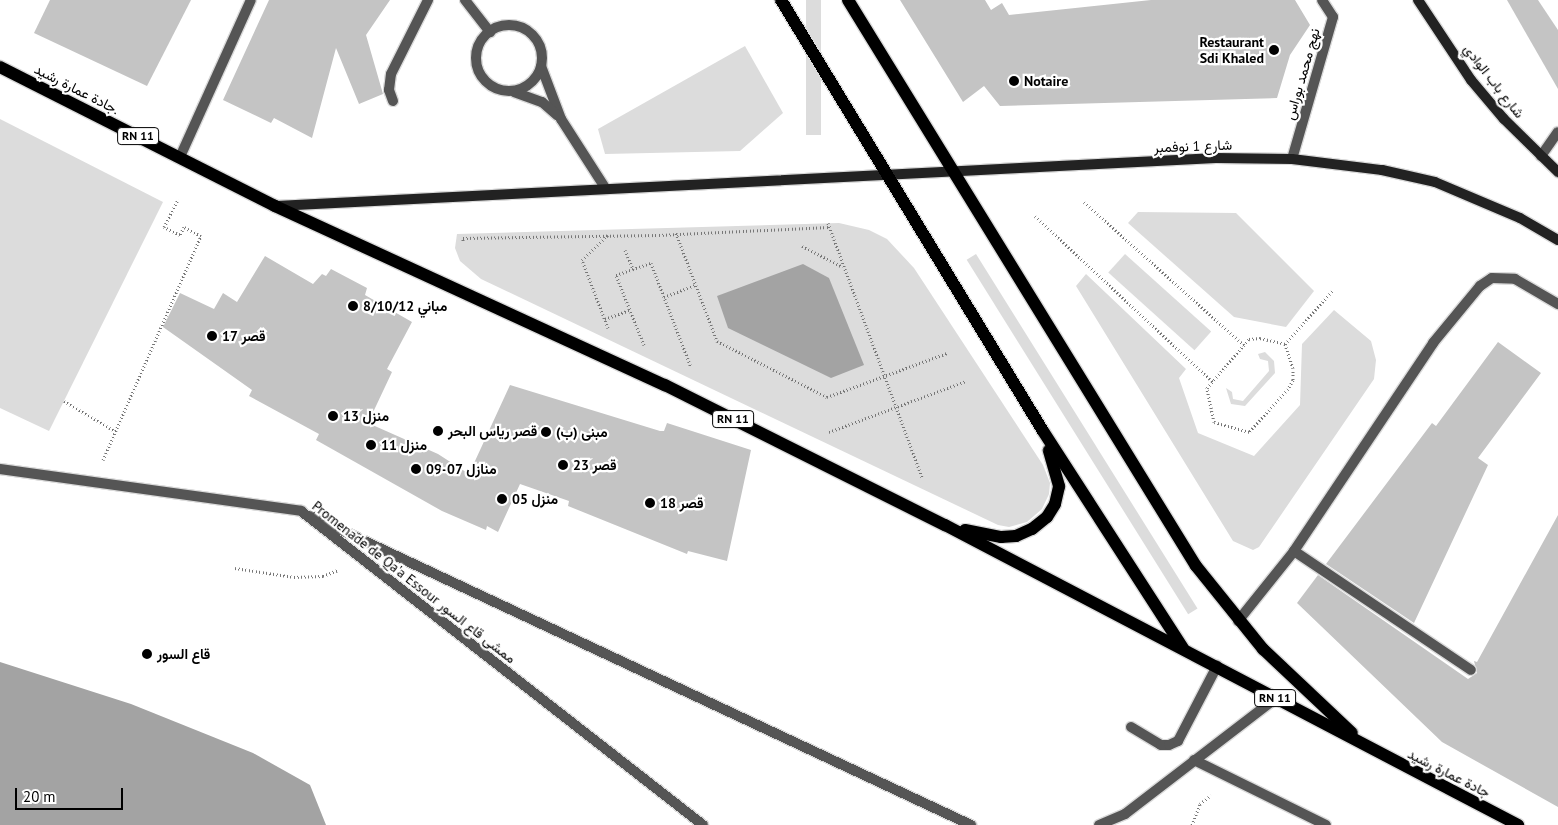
<!DOCTYPE html>
<meta charset="utf-8">
<style>
body{margin:0}
#map{position:relative;width:1558px;height:825px;overflow:hidden;background:#fff;font-family:"PT Sans",Vazirmatn,sans-serif}
div>[style]{position:absolute}
[style*='--x']{left:calc(var(--x)*1px);top:calc(var(--y)*1px);width:calc(var(--w)*1px);rotate:calc(var(--a)*1deg)}
.green>*{inset:0;background:#dcdcdc;transform-origin:0 0}
.water>*{inset:0;background:#a3a3a3}
.building>*{inset:0;background:#c4c4c4}
.path>*{height:3px;margin-top:-1.5px;transform-origin:0;background:repeating-linear-gradient(90deg,#777 0 1px,transparent 0 3.5px)}
.roads{filter:drop-shadow(1px 0 #dbdbdb) drop-shadow(-1px 0 #dbdbdb) drop-shadow(0 1px #dbdbdb) drop-shadow(0 -1px #dbdbdb)}
.lane>*{height:10px;margin:-5px;padding:0 5px;transform-origin:5px;border-radius:5px;background:#555}
.lane>.ring{margin:-5px;padding:0;box-sizing:content-box;background:none;border:10px solid #555;border-radius:50%}
.street>*{height:10px;margin:-5px;padding:0 5px;transform-origin:5px;border-radius:5px;background:#555}
.secondary>*{height:10px;margin:-5px;padding:0 5px;transform-origin:5px;border-radius:5px;background:#222}
.primary>*{height:12px;margin:-6px;padding:0 6px;transform-origin:6px;border-radius:6px;background:#000}
.dots>*{width:14px;height:14px;translate:-50% -50%;box-sizing:border-box;border:2px solid #fff;border-radius:50%}
span{translate:-50% -50%;white-space:nowrap;text-align:center;line-height:1.15;-webkit-text-stroke:4.5px #fff;paint-order:stroke}
.shield-label span{padding:1px 4px;background:#fff;border:1px solid;border-radius:4px;-webkit-text-stroke-width:0}
.shield-label{font-size:12px;color:#000;font-weight:700}
.poi-label{font-size:14px;color:#000;font-weight:700}
.right{translate:-100% -50%;text-align:right}
.left{translate:0 -50%;text-align:left}
.street-label{font-size:14px;color:#000}
.scale{position:absolute;left:15px;top:788px;width:108px;height:22px;box-sizing:border-box;border:2px solid #000;border-top:0;padding-left:6px;font-size:15px;line-height:18px;white-space:nowrap;color:#000;-webkit-text-stroke:4px #fff;paint-order:stroke}
</style>
<div id="map">
<div class="green">
<div style="left:806px;top:0;width:15px;height:135px"></div>
<div style="clip-path:polygon(745px 46px,783px 113px,740px 151px,605px 154px,598px 129px)"></div>
<div style="clip-path:polygon(0 119px,163px 202px,49px 431px,0 408px)"></div>
<div style="clip-path:polygon(1138px 212px,1236px 213px,1314px 291px,1286px 327px,1234px 317px,1128px 223px)"></div>
<div style="clip-path:polygon(839px 223px,869px 230px,887px 239px,914px 268px,1043px 465px,1050px 483px,1049px 494px,1042px 509px,1027px 522px,1009px 527px,998px 525px,481px 279px,460px 261px,455px 248px,457px 234px)"></div>
<div style="left:976px;top:254px;width:418px;height:11px;rotate:58deg"></div>
<div style="left:1125px;top:254px;width:116px;height:25px;rotate:42deg"></div>
<div style="clip-path:polygon(1086px 274px,1186px 369px,1179px 378px,1198px 433px,1254px 456px,1300px 405px,1302px 344px,1334px 310px,1371px 341px,1376px 360px,1374px 379px,1259px 547px,1253px 550px,1233px 541px,1076px 286px)"></div>
<div style="clip-path:polygon(1265px 352px,1274px 361px,1275px 373px,1245px 406px,1231px 404px,1226px 388px,1232px 392px,1233px 399px,1243px 401px,1269px 371px,1268px 361px,1260px 359px,1258px 354px)"></div>
</div>
<div class="water">
<div style="clip-path:polygon(803px 264px,829px 278px,864px 365px,831px 378px,728px 328px,717px 296px)"></div>
<div style="clip-path:polygon(0 662px,131px 704px,253px 753px,310px 785px,326px 825px,0 825px)"></div>
</div>
<div class="building">
<div style="clip-path:polygon(50px 0,191px 0,147px 86px,34px 33px)"></div>
<div style="clip-path:polygon(269px 0,390px 0,366px 35px,383px 94px,359px 104px,336px 48px,312px 138px,274px 118px,271px 123px,223px 100px)"></div>
<div style="clip-path:polygon(900px 0,985px 0,991px 10px,1002px 3px,1009px 15px,1151px 0,1295px 0,1310px 25px,1290px 55px,1277px 98px,1000px 106px,984px 86px,963px 102px)"></div>
<div style="clip-path:polygon(1507px 0,1538px 0,1558px 30px,1558px 89px)"></div>
<div style="clip-path:polygon(265px 256px,313px 284px,322px 274px,326px 276px,331px 269px,367px 288px,365px 295px,412px 322px,387px 369px,392px 372px,368px 423px,438px 454px,469px 474px,510px 385px,660px 431px,664px 431px,667px 423px,751px 450px,727px 561px,688px 551px,687px 554px,568px 506px,569px 501px,520px 484px,498px 532px,487px 526px,486px 530px,442px 511px,316px 440px,319px 434px,249px 396px,252px 390px,163px 327px,180px 293px,214px 309px,223px 293px,237px 302px)"></div>
<div style="clip-path:polygon(1498px 342px,1541px 373px,1478px 458px,1488px 465px,1414px 623px,1326px 564px,1432px 423px,1436px 426px)"></div>
<div style="clip-path:polygon(1558px 515px,1558px 807px,1442px 742px,1297px 603px,1318px 575px,1468px 679px,1477px 673px,1474px 661px,1477px 662px)"></div>
</div>
<div class="path">
<div style="--x:1084;--y:202;--w:215;--a:41.8"></div>
<div style="--x:1035;--y:216;--w:243;--a:43"></div>
<div style="--x:828;--y:223;--w:271;--a:69.7"></div>
<div style="--x:676;--y:233;--w:116;--a:69.2"></div>
<div style="--x:717;--y:341;--w:123;--a:27"></div>
<div style="--x:827;--y:397;--w:128;--a:-20.1"></div>
<div style="--x:463;--y:241;--w:3;--a:-90"></div>
<div style="--x:463;--y:238;--w:196;--a:-0.9"></div>
<div style="--x:659;--y:235;--w:170;--a:-2.7"></div>
<div style="--x:802;--y:246;--w:44;--a:27.1"></div>
<div style="--x:625;--y:250;--w:21;--a:67"></div>
<div style="--x:664;--y:297;--w:33;--a:-21"></div>
<div style="--x:605;--y:319;--w:27;--a:-20"></div>
<div style="--x:608;--y:328;--w:73;--a:-110.9"></div>
<div style="--x:582;--y:260;--w:36;--a:-44"></div>
<div style="--x:1285;--y:344;--w:25;--a:72"></div>
<div style="--x:1293;--y:368;--w:12;--a:90"></div>
<div style="--x:1293;--y:380;--w:10;--a:119"></div>
<div style="--x:1288;--y:389;--w:58;--a:132.2"></div>
<div style="--x:1249;--y:432;--w:36;--a:-164"></div>
<div style="--x:1214;--y:422;--w:35;--a:-102"></div>
<div style="--x:1207;--y:388;--w:65;--a:-49.4"></div>
<div style="--x:1249;--y:339;--w:11;--a:-5"></div>
<div style="--x:1260;--y:338;--w:26;--a:13"></div>
<div style="--x:1285;--y:344;--w:71;--a:-48.4"></div>
<div style="--x:644;--y:345;--w:75;--a:-111.8"></div>
<div style="--x:616;--y:275;--w:37;--a:-19"></div>
<div style="--x:651;--y:263;--w:111;--a:69"></div>
<div style="--x:64;--y:401;--w:59;--a:30.5"></div>
<div style="--x:829;--y:432;--w:146;--a:-20.4"></div>
<div style="--x:103;--y:460;--w:244;--a:-66.4"></div>
<div style="--x:201;--y:236;--w:19;--a:-152"></div>
<div style="--x:184;--y:227;--w:9;--a:117"></div>
<div style="--x:180;--y:235;--w:18;--a:-153"></div>
<div style="--x:164;--y:227;--w:31;--a:-63"></div>
<div style="--x:235;--y:568;--w:60;--a:8.7"></div>
<div style="--x:294;--y:577;--w:29;--a:-2"></div>
<div style="--x:323;--y:576;--w:16;--a:-22"></div>
<div style="--x:1192;--y:825;--w:22;--a:-69"></div>
<div style="--x:1200;--y:804;--w:14;--a:-39"></div>
</div>
<div class="roads">
<div class="lane">
<div style="--x:465;--y:0;--w:41;--a:52"></div>
<div class="ring" style="left:476px;top:25px;width:56px;height:56px"></div>
<div style="--x:541;--y:66;--w:57;--a:69.3"></div>
<div style="--x:561;--y:119;--w:83;--a:57.3"></div>
<div style="--x:514;--y:92;--w:30;--a:20"></div>
<div style="--x:542;--y:102;--w:20;--a:41"></div>
<div style="--x:393;--y:101;--w:12;--a:-110"></div>
<div style="--x:389;--y:90;--w:16;--a:-83"></div>
<div style="--x:391;--y:74;--w:83;--a:-63.4"></div>
<div style="--x:311;--y:516;--w:729;--a:25.09"></div>
<div style="--x:1294;--y:551;--w:213;--a:33.9"></div>
<div style="--x:1238;--y:621;--w:90;--a:-51.3"></div>
<div style="--x:1294;--y:551;--w:250;--a:-56.2"></div>
<div style="--x:1433;--y:343;--w:74;--a:-50.5"></div>
<div style="--x:1480;--y:286;--w:14;--a:-34"></div>
<div style="--x:1492;--y:278;--w:23;--a:2"></div>
<div style="--x:1515;--y:279;--w:50;--a:30.2"></div>
<div style="--x:1131;--y:727;--w:35;--a:31"></div>
<div style="--x:1161;--y:745;--w:8;--a:0"></div>
<div style="--x:1169;--y:745;--w:10;--a:-24"></div>
<div style="--x:1178;--y:741;--w:85;--a:-62.5"></div>
<div style="--x:1099;--y:825;--w:28;--a:-23"></div>
<div style="--x:1125;--y:814;--w:190;--a:-37.5"></div>
</div>
<div class="street">
<div style="--x:1541;--y:156;--w:29;--a:-55"></div>
<div style="--x:180;--y:157;--w:172;--a:-65.7"></div>
<div style="--x:1292;--y:159;--w:148;--a:-73.9"></div>
<div style="--x:1333;--y:17;--w:20;--a:-123"></div>
<div style="--x:0;--y:469;--w:304;--a:7.9"></div>
<div style="--x:301;--y:511;--w:510;--a:37.99"></div>
<div style="--x:1194;--y:760;--w:147;--a:26.2"></div>
</div>
<div class="secondary">
<div style="--x:1418;--y:0;--w:96;--a:56.5"></div>
<div style="--x:1471;--y:80;--w:51;--a:49.8"></div>
<div style="--x:1504;--y:119;--w:76;--a:44.5"></div>
<div style="--x:276;--y:206;--w:941;--a:-2.92"></div>
<div style="--x:1216;--y:158;--w:76;--a:0.8"></div>
<div style="--x:1292;--y:159;--w:91;--a:7"></div>
<div style="--x:1382;--y:170;--w:54;--a:12.8"></div>
<div style="--x:1435;--y:182;--w:92;--a:23"></div>
<div style="--x:1520;--y:218;--w:44;--a:30.1"></div>
</div>
<div class="primary">
<div style="--x:781;--y:0;--w:504;--a:58.71"></div>
<div style="--x:1043;--y:431;--w:258;--a:57.2"></div>
<div style="--x:848;--y:0;--w:664;--a:58.42"></div>
<div style="--x:1196;--y:566;--w:107;--a:51.1"></div>
<div style="--x:1263;--y:649;--w:122;--a:43.3"></div>
<div style="--x:0;--y:67;--w:308;--a:26.8"></div>
<div style="--x:275;--y:206;--w:429;--a:24.7"></div>
<div style="--x:665;--y:385;--w:313;--a:26.6"></div>
<div style="--x:945;--y:525;--w:647;--a:27.63"></div>
<div style="--x:965;--y:530;--w:37;--a:11"></div>
<div style="--x:1001;--y:537;--w:15;--a:-4"></div>
<div style="--x:1016;--y:536;--w:17;--a:-24"></div>
<div style="--x:1032;--y:529;--w:19;--a:-39"></div>
<div style="--x:1047;--y:517;--w:15;--a:-58"></div>
<div style="--x:1055;--y:504;--w:18;--a:-77"></div>
<div style="--x:1059;--y:486;--w:37;--a:-106"></div>
</div>
</div>
<div class="dots">
<div style="left:1274px;top:50px;background:#000"></div>
<div style="left:1014px;top:81px;background:#000"></div>
<div style="left:353px;top:306px;background:#000"></div>
<div style="left:212px;top:336px;background:#000"></div>
<div style="left:333px;top:416px;background:#000"></div>
<div style="left:438px;top:431px;background:#000"></div>
<div style="left:546px;top:432px;background:#000"></div>
<div style="left:371px;top:445px;background:#000"></div>
<div style="left:563px;top:465px;background:#000"></div>
<div style="left:416px;top:469px;background:#000"></div>
<div style="left:502px;top:499px;background:#000"></div>
<div style="left:650px;top:503px;background:#000"></div>
<div style="left:147px;top:654px;background:#000"></div>
</div>
<div class="shield-label">
<span style="left:138px;top:136px">RN 11</span>
<span style="left:733px;top:419px">RN 11</span>
<span style="left:1275px;top:698px">RN 11</span>
</div>
<div class="poi-label">
<span class="right" style="left:1264px;top:50px">Restaurant<br>Sdi Khaled</span>
<span class="left" style="left:1024px;top:81px">Notaire</span>
<span class="left" style="left:363px;top:306px">مباني 8/10/12</span>
<span class="left" style="left:222px;top:336px">قصر 17</span>
<span class="left" style="left:343px;top:416px">منزل 13</span>
<span class="left" style="left:448px;top:431px">قصر رياس البحر</span>
<span class="left" style="left:556px;top:432px">مبنى (ب)</span>
<span class="left" style="left:381px;top:445px">منزل 11</span>
<span class="left" style="left:573px;top:465px">قصر 23</span>
<span class="left" style="left:426px;top:469px">منازل 07-09</span>
<span class="left" style="left:512px;top:499px">منزل 05</span>
<span class="left" style="left:660px;top:503px">قصر 18</span>
<span class="left" style="left:157px;top:654px">قاع السور</span>
</div>
<div class="street-label">
<span style="left:1302px;top:74px;rotate:-74deg">نهج محمد بوراس</span>
<span style="left:1494px;top:81px;rotate:52deg">شارع باب الوادي</span>
<span style="left:77px;top:89px;rotate:27deg">جادة عمارة رشيد.</span>
<span style="left:1193px;top:146px;rotate:-2deg">شارع 1 نوفمبر</span>
<span style="left:414px;top:582px;rotate:38deg">Promenade de Qa'a Essour ممشى قاع السور</span>
<span style="left:1449px;top:773px;rotate:27deg">جادة عمارة رشيد</span>
</div>
<div class="scale">20 m</div>
</div>
